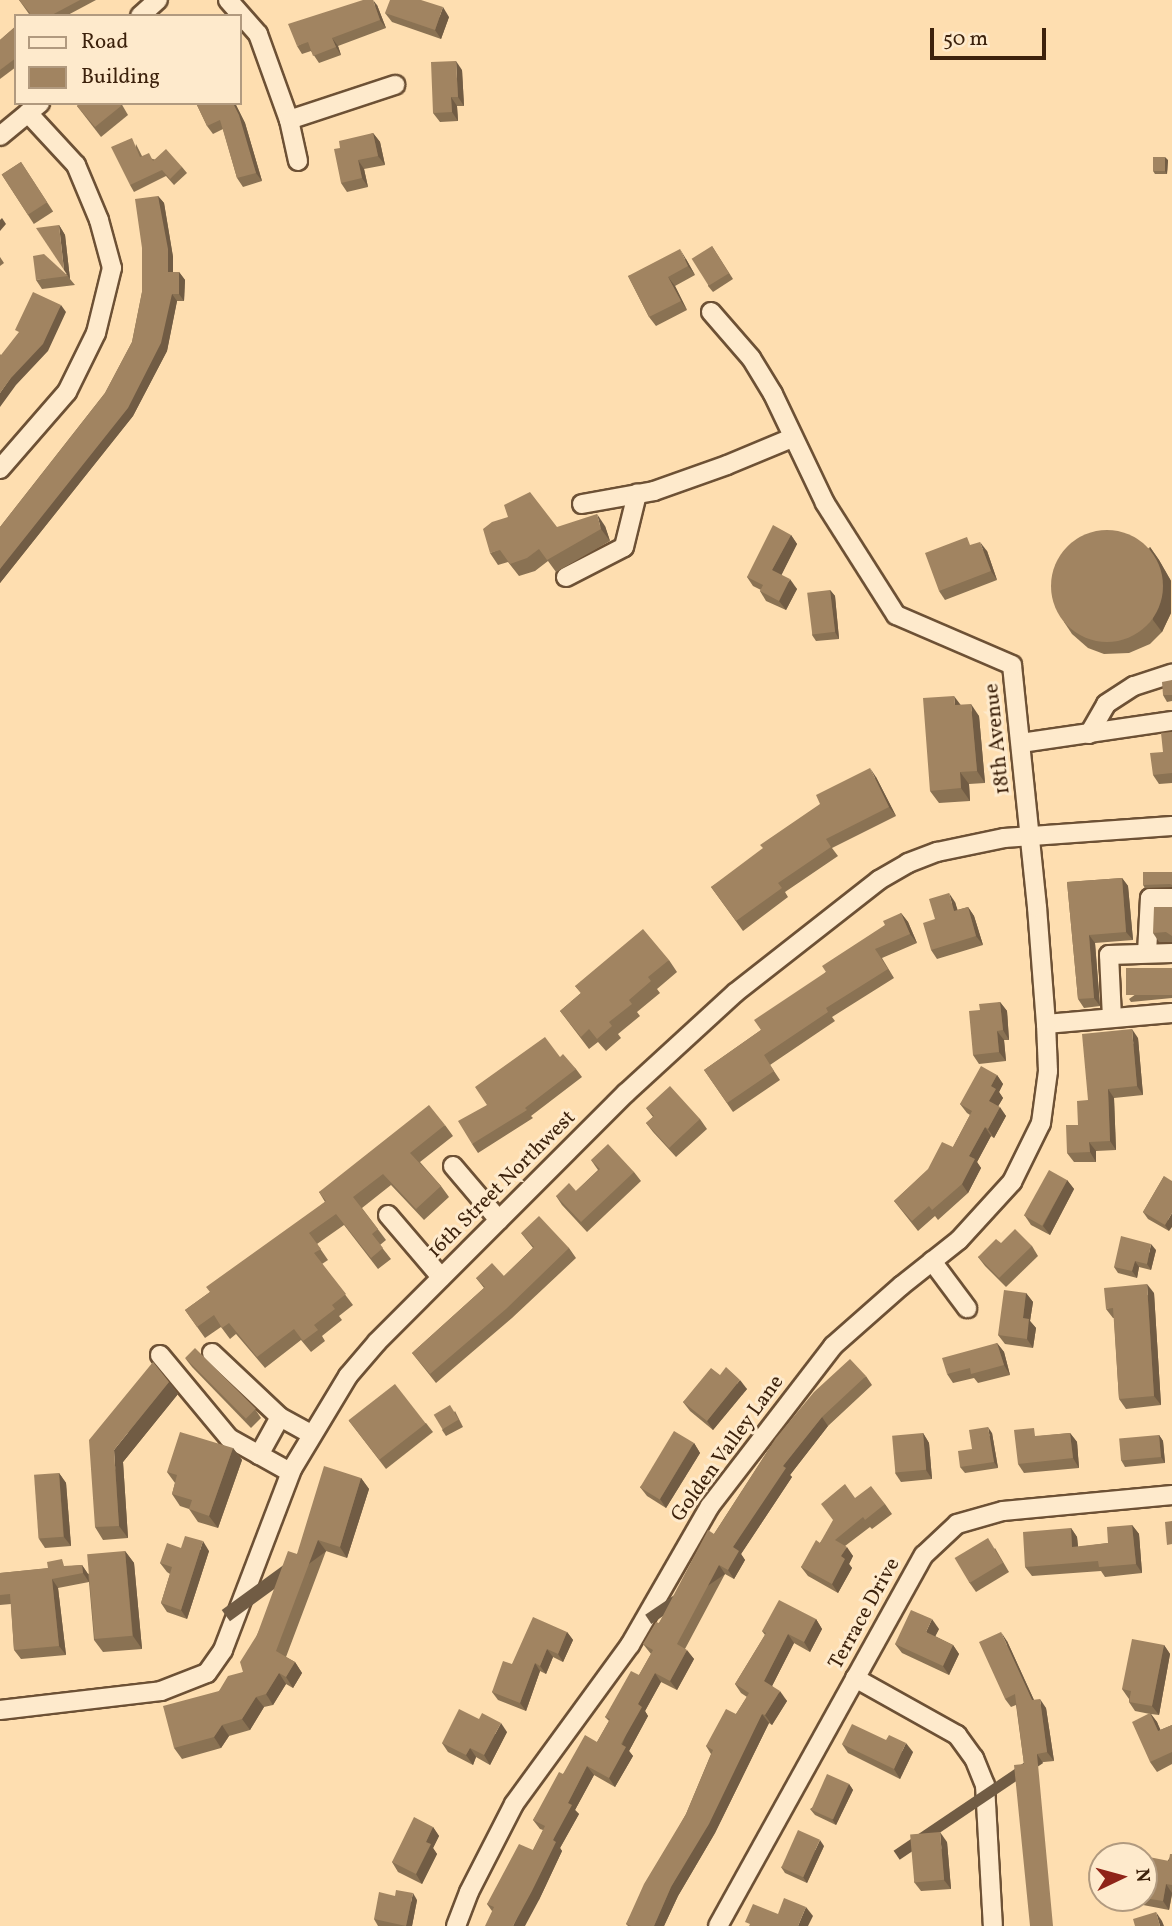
<!DOCTYPE html>
<style>
body{margin:0}
#map{position:relative;width:1172px;height:1926px;overflow:hidden;background:#fedeb0;font-family:Vollkorn,serif}
div>[style]{position:absolute}
[style*='--x']{left:calc(var(--x)*1px);top:calc(var(--y)*1px);width:calc(var(--w)*1px);rotate:calc(var(--a)*1deg)}
.roads{filter:drop-shadow(2px 0 #6d5135) drop-shadow(-2px 0 #6d5135) drop-shadow(0 2px #6d5135) drop-shadow(0 -2px #6d5135)}
.minor>*{height:18px;margin:-9px;padding:0 9px;transform-origin:9px;border-radius:9px;background:#feeacc}
.wall>*{inset:0;background:#8a7253;transform-origin:0 0}
.shaded-wall>*{inset:0;background:#715c44;transform-origin:0 0}
.building>*{inset:0;background:#a18461;transform-origin:0 0}
.round{border-radius:50%}
span{translate:-50% -50%;white-space:nowrap;text-align:center;line-height:1.15;-webkit-text-stroke:6px #feeacc;paint-order:stroke}
.street-label{font-size:21px;color:#3d220c}
.legend{position:absolute;left:14px;top:14px;width:228px;height:91px;box-sizing:border-box;background:#feeacc;border:2px solid #b19a7f;margin:0;padding:9px 12px;list-style:none;font-size:21px;color:#3d220c}
.legend li{display:flex;align-items:center;gap:14px;height:35px}
.legend b{width:35px;border:2px solid #b19a7f}
.north{position:absolute;left:1088px;top:1842px;width:70px;height:70px;box-sizing:border-box;background:#feeacc;border:2px solid #b19a7f;border-radius:50%;rotate:85deg;font-size:19px;font-weight:700;line-height:28px;text-align:center;color:#3d220c}
.north::after{content:'';display:block;margin:auto;width:24px;height:32px;background:#8f2418;clip-path:polygon(50% 0,100% 100%,50% 72%,0 100%)}
.scale{position:absolute;left:930px;top:28px;width:116px;height:32px;box-sizing:border-box;border:4px solid #3d220c;border-top:0;padding-left:9px;font-size:21px;line-height:24px;white-space:nowrap;color:#3d220c;-webkit-text-stroke:5px #feeacc;paint-order:stroke}
</style>
<div id="map">
<div class="roads">
<div class="minor">
<div style="--x:228;--y:0;--w:45;--a:48.6"></div>
<div style="--x:258;--y:34;--w:91;--a:70.2"></div>
<div style="--x:289;--y:120;--w:42;--a:77.6"></div>
<div style="--x:140;--y:16;--w:24;--a:-42"></div>
<div style="--x:289;--y:120;--w:112;--a:-18.3"></div>
<div style="--x:0;--y:136;--w:52;--a:-39.5"></div>
<div style="--x:0;--y:469;--w:102;--a:-49"></div>
<div style="--x:67;--y:392;--w:66;--a:-63.8"></div>
<div style="--x:96;--y:333;--w:67;--a:-76.2"></div>
<div style="--x:112;--y:268;--w:50;--a:-105.2"></div>
<div style="--x:99;--y:220;--w:60;--a:-112.7"></div>
<div style="--x:76;--y:165;--w:71;--a:-132.7"></div>
<div style="--x:582;--y:504;--w:73;--a:-10.2"></div>
<div style="--x:654;--y:491;--w:77;--a:-19.6"></div>
<div style="--x:727;--y:465;--w:70;--a:-22.6"></div>
<div style="--x:566;--y:577;--w:65;--a:-27.3"></div>
<div style="--x:624;--y:547;--w:55;--a:-76.2"></div>
<div style="--x:1089;--y:734;--w:34;--a:-60"></div>
<div style="--x:1106;--y:704;--w:33;--a:-33"></div>
<div style="--x:1134;--y:686;--w:40;--a:-18"></div>
<div style="--x:1021;--y:743;--w:153;--a:-8.3"></div>
<div style="--x:1147;--y:953;--w:55;--a:-86.9"></div>
<div style="--x:1150;--y:898;--w:22;--a:0"></div>
<div style="--x:1112;--y:1018;--w:63;--a:-92.7"></div>
<div style="--x:1109;--y:955;--w:63;--a:-1.8"></div>
<div style="--x:1046;--y:1024;--w:126;--a:-5"></div>
<div style="--x:453;--y:1166;--w:71;--a:49.6"></div>
<div style="--x:388;--y:1215;--w:82;--a:49.5"></div>
<div style="--x:932;--y:1261;--w:59;--a:53.3"></div>
<div style="--x:212;--y:1353;--w:93;--a:43.3"></div>
<div style="--x:160;--y:1355;--w:108;--a:50.3"></div>
<div style="--x:229;--y:1438;--w:70;--a:29.1"></div>
<div style="--x:259;--y:1455;--w:43;--a:-61.1"></div>
<div style="--x:280;--y:1417;--w:35;--a:29"></div>
<div style="--x:855;--y:1678;--w:117;--a:29.2"></div>
<div style="--x:957;--y:1735;--w:29;--a:54"></div>
<div style="--x:974;--y:1758;--w:29;--a:68"></div>
<div style="--x:985;--y:1785;--w:141;--a:86.8"></div>
<div style="--x:0;--y:1710;--w:162;--a:-6.7"></div>
<div style="--x:161;--y:1691;--w:49;--a:-21.4"></div>
<div style="--x:207;--y:1673;--w:28;--a:-55"></div>
<div style="--x:223;--y:1650;--w:194;--a:-69.1"></div>
<div style="--x:292;--y:1469;--w:109;--a:-58.9"></div>
<div style="--x:348;--y:1376;--w:45;--a:-49.5"></div>
<div style="--x:377;--y:1342;--w:352;--a:-45"></div>
<div style="--x:626;--y:1093;--w:148;--a:-42.5"></div>
<div style="--x:735;--y:993;--w:183;--a:-38.1"></div>
<div style="--x:879;--y:880;--w:34;--a:-30"></div>
<div style="--x:908;--y:863;--w:31;--a:-21"></div>
<div style="--x:937;--y:852;--w:68;--a:-11.8"></div>
<div style="--x:1004;--y:838;--w:168;--a:-4.1"></div>
<div style="--x:456;--y:1926;--w:36;--a:-69"></div>
<div style="--x:469;--y:1892;--w:99;--a:-62.9"></div>
<div style="--x:514;--y:1804;--w:197;--a:-53.9"></div>
<div style="--x:630;--y:1645;--w:160;--a:-60.1"></div>
<div style="--x:710;--y:1506;--w:202;--a:-52.4"></div>
<div style="--x:833;--y:1346;--w:91;--a:-41.4"></div>
<div style="--x:901;--y:1286;--w:74;--a:-38.4"></div>
<div style="--x:959;--y:1240;--w:79;--a:-47.6"></div>
<div style="--x:1012;--y:1182;--w:66;--a:-63.8"></div>
<div style="--x:1041;--y:1123;--w:52;--a:-82.3"></div>
<div style="--x:1048;--y:1071;--w:47;--a:-92.4"></div>
<div style="--x:1046;--y:1024;--w:117;--a:-94.4"></div>
<div style="--x:1037;--y:907;--w:243;--a:-95.9"></div>
<div style="--x:1012;--y:665;--w:126;--a:-156.7"></div>
<div style="--x:896;--y:615;--w:133;--a:-122.4"></div>
<div style="--x:825;--y:503;--w:121;--a:-115.5"></div>
<div style="--x:773;--y:394;--w:42;--a:-121.4"></div>
<div style="--x:751;--y:358;--w:61;--a:-131"></div>
<div style="--x:718;--y:1926;--w:424;--a:-61"></div>
<div style="--x:924;--y:1555;--w:45;--a:-43.2"></div>
<div style="--x:957;--y:1524;--w:48;--a:-15.8"></div>
<div style="--x:1003;--y:1511;--w:170;--a:-5.4"></div>
</div>
</div>
<div class="wall">
<div style="clip-path:polygon(19px 0,96px 0,66px 16px,27px 16px,29px 14px)"></div>
<div style="clip-path:polygon(377px 5px,386px 28px,338px 46px,341px 55px,319px 63px,311px 51px,302px 54px,297px 46px)"></div>
<div style="clip-path:polygon(385px 13px,449px 17px,441px 39px,392px 22px)"></div>
<div style="clip-path:polygon(16px 26px,16px 67px,0 79px,0 40px)"></div>
<div style="clip-path:polygon(462px 70px,464px 106px,457px 106px,458px 121px,440px 122px,433px 113px)"></div>
<div style="clip-path:polygon(80px 103px,121px 103px,128px 115px,101px 137px,77px 106px)"></div>
<div style="clip-path:polygon(196px 103px,235px 103px,245px 123px,262px 181px,243px 187px,237px 178px,223px 129px,213px 134px,207px 126px)"></div>
<div style="clip-path:polygon(373px 133px,380px 142px,385px 165px,364px 169px,368px 187px,347px 192px,341px 183px,340px 148px)"></div>
<div style="clip-path:polygon(136px 144px,142px 156px,182px 167px,187px 173px,174px 185px,166px 176px,134px 192px,130px 185px)"></div>
<div style="clip-path:polygon(1168px 160px,1167px 174px,1155px 174px,1153px 171px)"></div>
<div style="left:21px;top:162px;width:59px;height:23px;rotate:57deg"></div>
<div style="clip-path:polygon(158px 196px,164px 203px,173px 257px,173px 272px,179px 272px,185px 280px,184px 301px,177px 301px,167px 351px,133px 416px,0 583px,0 527px,105px 393px,132px 342px,142px 292px)"></div>
<div style="clip-path:polygon(59px 225px,65px 235px,70px 279px,75px 285px,42px 289px,36px 280px,67px 274px)"></div>
<div style="clip-path:polygon(712px 246px,733px 279px,713px 292px,708px 286px)"></div>
<div style="clip-path:polygon(0 257px,4px 263px,0 266px)"></div>
<div style="clip-path:polygon(686px 259px,695px 275px,675px 286px,687px 310px,656px 326px,649px 317px,628px 276px)"></div>
<div style="clip-path:polygon(605px 526px,610px 541px,556px 572px,548px 561px,535px 571px,519px 576px,508px 562px,498px 565px,490px 553px,557px 527px)"></div>
<div style="clip-path:polygon(791px 535px,797px 544px,781px 575px,797px 589px,786px 610px,766px 601px,760px 591px,761px 590px,753px 586px,747px 577px)"></div>
<div style="clip-path:polygon(972px 545px,987px 551px,997px 580px,945px 600px,939px 591px)"></div>
<div style="clip-path:polygon(1150px 547px,1159px 560px,1171px 581px,1171px 613px,1162px 632px,1150px 644px,1129px 653px,1104px 654px,1088px 648px,1072px 634px,1064px 622px)"></div>
<div style="clip-path:polygon(830px 590px,835px 596px,839px 639px,816px 641px,812px 635px)"></div>
<div style="clip-path:polygon(1172px 680px,1172px 701px,1167px 702px,1163px 695px)"></div>
<div style="clip-path:polygon(961px 705px,979px 716px,985px 783px,969px 784px,970px 801px,939px 803px,930px 791px)"></div>
<div style="clip-path:polygon(1172px 732px,1172px 783px,1159px 784px,1153px 775px)"></div>
<div style="clip-path:polygon(876px 777px,896px 816px,832px 848px,838px 856px,785px 892px,788px 897px,743px 931px,711px 887px)"></div>
<div style="clip-path:polygon(1172px 872px,1172px 887px,1145px 888px,1143px 885px)"></div>
<div style="clip-path:polygon(1122px 878px,1128px 886px,1133px 940px,1095px 943px,1100px 1006px,1084px 1008px,1078px 999px,1067px 882px)"></div>
<div style="clip-path:polygon(955px 902px,957px 910px,968px 907px,974px 916px,983px 945px,937px 959px,931px 950px,935px 919px)"></div>
<div style="clip-path:polygon(1172px 907px,1172px 942px,1159px 942px,1153px 933px)"></div>
<div style="clip-path:polygon(901px 913px,908px 922px,917px 943px,882px 958px,894px 978px,832px 1017px,835px 1021px,770px 1065px,780px 1080px,733px 1112px,704px 1070px,761px 1030px,826px 972px)"></div>
<div style="clip-path:polygon(669px 960px,677px 972px,657px 989px,660px 993px,637px 1012px,640px 1016px,618px 1034px,621px 1038px,606px 1051px,598px 1042px,589px 1049px,560px 1011px,581px 993px,575px 986px)"></div>
<div style="clip-path:polygon(1172px 968px,1172px 998px,1131px 1002px,1129px 999px)"></div>
<div style="clip-path:polygon(1000px 1002px,1007px 1011px,1009px 1040px,1004px 1040px,1006px 1061px,979px 1064px,973px 1055px,980px 1010px)"></div>
<div style="clip-path:polygon(1138px 1038px,1143px 1095px,1114px 1098px,1116px 1150px,1096px 1151px,1096px 1162px,1074px 1162px,1067px 1153px,1088px 1100px)"></div>
<div style="clip-path:polygon(560px 1057px,576px 1069px,582px 1077px,531px 1116px,533px 1118px,478px 1153px,472px 1144px,487px 1105px)"></div>
<div style="clip-path:polygon(997px 1075px,1003px 1084px,999px 1092px,1003px 1098px,998px 1106px,1006px 1116px,994px 1138px,991px 1136px,977px 1162px,981px 1168px,968px 1193px,938px 1220px,935px 1216px,918px 1231px,894px 1201px,953px 1147px,970px 1115px,967px 1113px,960px 1104px)"></div>
<div style="clip-path:polygon(646px 1108px,700px 1119px,707px 1129px,676px 1157px,653px 1132px,646px 1123px,653px 1117px)"></div>
<div style="clip-path:polygon(445px 1125px,453px 1136px,420px 1162px,441px 1186px,449px 1197px,424px 1220px,391px 1185px,362px 1208px,386px 1240px,380px 1245px,391px 1259px,378px 1269px,344px 1225px,317px 1244px,328px 1260px,322px 1264px,353px 1305px,339px 1316px,342px 1320px,322px 1336px,325px 1341px,311px 1352px,301px 1340px,265px 1368px,236px 1334px,230px 1339px,221px 1327px,205px 1338px,185px 1310px,210px 1292px,325px 1202px,319px 1192px)"></div>
<div style="clip-path:polygon(591px 1160px,634px 1172px,641px 1181px,587px 1232px,562px 1205px,556px 1196px,576px 1191px,598px 1170px)"></div>
<div style="clip-path:polygon(1164px 1176px,1169px 1231px,1148px 1219px,1143px 1212px)"></div>
<div style="clip-path:polygon(1067px 1180px,1074px 1189px,1050px 1235px,1031px 1225px,1025px 1216px)"></div>
<div style="clip-path:polygon(521px 1233px,569px 1248px,576px 1258px,512px 1318px,436px 1383px,412px 1353px,484px 1288px,476px 1278px,504px 1276px,533px 1248px)"></div>
<div style="clip-path:polygon(1001px 1243px,1032px 1246px,1038px 1256px,1006px 1287px,985px 1266px,978px 1257px)"></div>
<div style="clip-path:polygon(1156px 1250px,1151px 1270px,1139px 1267px,1137px 1278px,1118px 1273px,1114px 1267px)"></div>
<div style="clip-path:polygon(1026px 1293px,1033px 1302px,1030px 1321px,1036px 1328px,1033px 1348px,1005px 1344px,998px 1335px)"></div>
<div style="clip-path:polygon(1154px 1293px,1161px 1405px,1126px 1409px,1119px 1399px,1114px 1318px,1113px 1318px,1106px 1309px)"></div>
<div style="clip-path:polygon(997px 1343px,1004px 1352px,1010px 1375px,978px 1383px,974px 1378px,953px 1383px,947px 1374px)"></div>
<div style="clip-path:polygon(185px 1358px,255px 1409px,261px 1418px,251px 1428px,192px 1367px)"></div>
<div style="clip-path:polygon(153px 1362px,178px 1394px,123px 1462px,128px 1538px,103px 1540px,95px 1527px)"></div>
<div style="clip-path:polygon(720px 1375px,747px 1389px,713px 1430px,690px 1411px,683px 1402px)"></div>
<div style="clip-path:polygon(866px 1376px,872px 1385px,828px 1426px,790px 1475px,792px 1477px,741px 1554px,745px 1560px,734px 1579px,725px 1574px,685px 1649px,694px 1659px,677px 1690px,661px 1682px,645px 1711px,648px 1716px,629px 1751px,633px 1756px,615px 1787px,594px 1775px,575px 1810px,579px 1814px,560px 1848px,562px 1851px,539px 1900px,492px 1911px,487px 1904px,533px 1850px,543px 1830px,540px 1829px,533px 1820px,563px 1774px,597px 1742px,609px 1721px,605px 1717px,639px 1675px,651px 1654px,643px 1644px,659px 1623px,714px 1534px,776px 1438px)"></div>
<div style="clip-path:polygon(455px 1411px,463px 1427px,446px 1436px,442px 1430px)"></div>
<div style="clip-path:polygon(349px 1421px,426px 1423px,433px 1432px,386px 1469px)"></div>
<div style="clip-path:polygon(923px 1433px,929px 1443px,932px 1479px,901px 1482px,895px 1473px)"></div>
<div style="clip-path:polygon(992px 1433px,998px 1468px,965px 1473px,960px 1467px)"></div>
<div style="clip-path:polygon(1070px 1433px,1077px 1442px,1079px 1468px,1024px 1473px,1018px 1464px,1040px 1436px)"></div>
<div style="clip-path:polygon(1159px 1435px,1163px 1441px,1165px 1463px,1125px 1467px,1121px 1460px)"></div>
<div style="clip-path:polygon(694px 1443px,700px 1453px,666px 1508px,647px 1496px,640px 1487px)"></div>
<div style="clip-path:polygon(233px 1448px,242px 1460px,218px 1528px,198px 1522px,189px 1509px,180px 1506px,172px 1494px,175px 1483px,167px 1472px)"></div>
<div style="clip-path:polygon(59px 1473px,66px 1483px,71px 1546px,45px 1548px,39px 1539px)"></div>
<div style="clip-path:polygon(361px 1478px,369px 1489px,347px 1558px,326px 1551px,286px 1657px,295px 1662px,302px 1673px,293px 1688px,286px 1684px,273px 1705px,264px 1707px,250px 1730px,229px 1736px,221px 1748px,182px 1759px,174px 1748px,219px 1691px,243px 1672px,257px 1635px,297px 1554px)"></div>
<div style="clip-path:polygon(855px 1498px,885px 1504px,892px 1514px,872px 1529px,870px 1527px,845px 1546px,853px 1556px,849px 1564px,852px 1568px,838px 1593px,808px 1576px,801px 1567px)"></div>
<div style="clip-path:polygon(1132px 1525px,1139px 1534px,1142px 1573px,1105px 1577px,1101px 1571px,1032px 1576px,1025px 1567px,1071px 1528px,1077px 1537px,1078px 1547px,1108px 1543px)"></div>
<div style="clip-path:polygon(181px 1548px,209px 1551px,187px 1619px,167px 1612px,161px 1603px,170px 1574px,167px 1572px,160px 1563px)"></div>
<div style="clip-path:polygon(995px 1548px,1009px 1572px,976px 1592px,969px 1582px)"></div>
<div style="clip-path:polygon(125px 1551px,134px 1563px,142px 1649px,103px 1652px,94px 1640px,89px 1582px,58px 1588px,66px 1655px,21px 1659px,14px 1650px,11px 1604px,0 1605px,0 1573px,82px 1565px,88px 1574px)"></div>
<div style="clip-path:polygon(816px 1619px,822px 1629px,810px 1652px,794px 1643px,772px 1686px,787px 1701px,772px 1725px,769px 1723px,715px 1833px,678px 1896px,664px 1926px,628px 1926px,626px 1924px,686px 1814px,711px 1754px,706px 1746px,736px 1714px,747px 1697px,741px 1693px,735px 1684px,765px 1635px,762px 1631px)"></div>
<div style="clip-path:polygon(939px 1629px,935px 1636px,953px 1645px,959px 1654px,949px 1675px,902px 1653px,895px 1644px)"></div>
<div style="clip-path:polygon(567px 1632px,573px 1640px,563px 1662px,553px 1657px,546px 1674px,540px 1671px,526px 1711px,498px 1700px,492px 1692px,512px 1664px)"></div>
<div style="clip-path:polygon(1007px 1641px,1034px 1700px,1046px 1708px,1054px 1761px,1024px 1764px,1016px 1705px,1011px 1707px,1005px 1699px)"></div>
<div style="clip-path:polygon(1164px 1645px,1170px 1654px,1159px 1715px,1151px 1714px,1157px 1722px,1160px 1730px,1172px 1725px,1172px 1764px,1157px 1772px,1150px 1762px,1150px 1714px,1135px 1711px,1129px 1702px,1129px 1699px,1122px 1689px)"></div>
<div style="clip-path:polygon(507px 1732px,490px 1765px,476px 1757px,473px 1765px,448px 1752px,442px 1743px)"></div>
<div style="clip-path:polygon(842px 1744px,913px 1752px,900px 1779px,848px 1753px)"></div>
<div style="clip-path:polygon(849px 1784px,853px 1790px,836px 1825px,815px 1815px,810px 1809px)"></div>
<div style="clip-path:polygon(433px 1827px,439px 1836px,433px 1848px,437px 1854px,422px 1884px,398px 1872px,392px 1862px)"></div>
<div style="clip-path:polygon(947px 1842px,951px 1889px,921px 1891px,914px 1882px)"></div>
<div style="clip-path:polygon(824px 1846px,807px 1883px,785px 1873px,781px 1867px)"></div>
<div style="clip-path:polygon(1172px 1854px,1172px 1895px,1169px 1910px,1143px 1905px,1138px 1898px,1144px 1898px)"></div>
<div style="clip-path:polygon(417px 1900px,412px 1926px,378px 1926px,374px 1919px)"></div>
</div>
<div class="shaded-wall">
<div style="clip-path:polygon(373px 0,377px 5px,386px 28px,380px 20px)"></div>
<div style="clip-path:polygon(443px 7px,449px 17px,441px 39px,435px 30px)"></div>
<div style="clip-path:polygon(332px 38px,338px 46px,341px 55px,336px 47px)"></div>
<div style="clip-path:polygon(456px 61px,462px 70px,464px 106px,458px 97px)"></div>
<div style="clip-path:polygon(451px 97px,457px 106px,458px 121px,452px 112px)"></div>
<div style="clip-path:polygon(233px 103px,235px 103px,245px 123px,262px 181px,256px 173px)"></div>
<div style="clip-path:polygon(373px 133px,380px 142px,385px 165px,378px 156px)"></div>
<div style="clip-path:polygon(1165px 157px,1168px 160px,1167px 174px,1165px 171px)"></div>
<div style="clip-path:polygon(358px 160px,364px 169px,368px 187px,362px 178px)"></div>
<div style="clip-path:polygon(158px 196px,164px 203px,173px 257px,173px 280px,168px 272px)"></div>
<div style="clip-path:polygon(2px 218px,6px 224px,0 231px,0 220px)"></div>
<div style="clip-path:polygon(59px 225px,65px 235px,70px 279px,64px 270px)"></div>
<div style="clip-path:polygon(680px 249px,686px 259px,695px 275px,688px 266px)"></div>
<div style="clip-path:polygon(179px 272px,185px 280px,184px 301px,179px 294px)"></div>
<div style="clip-path:polygon(668px 277px,675px 286px,687px 310px,681px 301px)"></div>
<div style="clip-path:polygon(172px 294px,177px 301px,167px 351px,133px 416px,0 583px,0 569px)"></div>
<div style="clip-path:polygon(61px 305px,66px 312px,48px 351px,16px 385px,0 407px,0 393px)"></div>
<div style="clip-path:polygon(597px 514px,605px 526px,610px 541px,601px 529px)"></div>
<div style="clip-path:polygon(791px 535px,797px 544px,779px 580px,772px 570px)"></div>
<div style="clip-path:polygon(980px 542px,987px 551px,997px 580px,991px 571px)"></div>
<div style="clip-path:polygon(1150px 547px,1159px 560px,1171px 581px,1171px 613px,1162px 632px,1153px 620px)"></div>
<div style="clip-path:polygon(790px 579px,797px 589px,786px 610px,779px 601px)"></div>
<div style="clip-path:polygon(830px 590px,835px 596px,839px 639px,835px 632px)"></div>
<div style="clip-path:polygon(954px 696px,963px 708px,955px 705px)"></div>
<div style="clip-path:polygon(971px 704px,979px 716px,985px 783px,977px 771px)"></div>
<div style="clip-path:polygon(870px 768px,876px 777px,896px 816px,889px 807px)"></div>
<div style="clip-path:polygon(960px 772px,969px 784px,970px 801px,961px 788px)"></div>
<div style="clip-path:polygon(1122px 878px,1128px 886px,1133px 940px,1126px 932px)"></div>
<div style="clip-path:polygon(949px 893px,955px 902px,961px 920px,954px 911px)"></div>
<div style="clip-path:polygon(968px 907px,974px 916px,983px 945px,976px 936px)"></div>
<div style="clip-path:polygon(901px 913px,908px 922px,917px 943px,910px 934px)"></div>
<div style="clip-path:polygon(1089px 935px,1095px 943px,1100px 1006px,1094px 998px)"></div>
<div style="clip-path:polygon(1000px 1002px,1007px 1011px,1009px 1040px,1003px 1030px)"></div>
<div style="clip-path:polygon(1132px 1029px,1138px 1038px,1143px 1095px,1137px 1086px)"></div>
<div style="clip-path:polygon(997px 1031px,1004px 1040px,1006px 1061px,999px 1052px)"></div>
<div style="clip-path:polygon(997px 1075px,1003px 1084px,999px 1092px,1003px 1098px,996px 1110px,989px 1101px,991px 1086px)"></div>
<div style="clip-path:polygon(1108px 1089px,1114px 1098px,1116px 1150px,1110px 1141px)"></div>
<div style="clip-path:polygon(1000px 1107px,1006px 1116px,994px 1138px,988px 1129px)"></div>
<div style="clip-path:polygon(985px 1127px,991px 1136px,977px 1162px,981px 1168px,968px 1193px,962px 1184px,969px 1156px)"></div>
<div style="clip-path:polygon(1089px 1142px,1096px 1151px,1096px 1162px,1090px 1152px)"></div>
<div style="clip-path:polygon(1067px 1180px,1074px 1189px,1050px 1235px,1043px 1226px)"></div>
<div style="clip-path:polygon(1172px 1213px,1172px 1227px,1169px 1231px,1165px 1225px)"></div>
<div style="clip-path:polygon(1151px 1244px,1156px 1250px,1151px 1270px,1147px 1264px)"></div>
<div style="clip-path:polygon(1135px 1261px,1139px 1267px,1137px 1278px,1132px 1271px)"></div>
<div style="clip-path:polygon(1147px 1284px,1154px 1293px,1161px 1405px,1154px 1396px)"></div>
<div style="clip-path:polygon(1026px 1293px,1033px 1302px,1030px 1321px,1036px 1328px,1033px 1348px,1027px 1339px,1023px 1318px)"></div>
<div style="clip-path:polygon(997px 1343px,1004px 1352px,1010px 1375px,1004px 1365px)"></div>
<div style="clip-path:polygon(740px 1380px,747px 1389px,713px 1430px,707px 1421px)"></div>
<div style="clip-path:polygon(169px 1382px,178px 1394px,123px 1462px,128px 1538px,119px 1526px,114px 1450px)"></div>
<div style="clip-path:polygon(822px 1417px,828px 1426px,790px 1475px,792px 1477px,741px 1554px,745px 1560px,734px 1579px,728px 1570px,733px 1547px,783px 1466px)"></div>
<div style="clip-path:polygon(988px 1427px,992px 1433px,998px 1468px,994px 1462px)"></div>
<div style="clip-path:polygon(923px 1433px,929px 1443px,932px 1479px,926px 1470px)"></div>
<div style="clip-path:polygon(1070px 1433px,1077px 1442px,1079px 1468px,1073px 1458px)"></div>
<div style="clip-path:polygon(1159px 1435px,1163px 1441px,1165px 1463px,1161px 1457px)"></div>
<div style="clip-path:polygon(694px 1443px,700px 1453px,666px 1508px,660px 1499px)"></div>
<div style="clip-path:polygon(233px 1448px,242px 1460px,218px 1528px,209px 1516px)"></div>
<div style="clip-path:polygon(59px 1473px,66px 1483px,71px 1546px,64px 1537px)"></div>
<div style="clip-path:polygon(361px 1478px,369px 1489px,347px 1558px,340px 1547px)"></div>
<div style="clip-path:polygon(1132px 1525px,1139px 1534px,1142px 1573px,1136px 1564px)"></div>
<div style="clip-path:polygon(1071px 1528px,1077px 1537px,1079px 1556px,1072px 1547px)"></div>
<div style="left:318px;top:1540px;width:14px;height:119px;rotate:54deg"></div>
<div style="clip-path:polygon(203px 1541px,209px 1551px,187px 1619px,181px 1610px)"></div>
<div style="clip-path:polygon(847px 1547px,853px 1556px,849px 1564px,852px 1568px,838px 1593px,832px 1584px,841px 1556px)"></div>
<div style="clip-path:polygon(125px 1551px,134px 1563px,142px 1649px,133px 1636px)"></div>
<div style="clip-path:polygon(82px 1565px,88px 1574px,89px 1582px,83px 1573px)"></div>
<div style="left:719px;top:1565px;width:11px;height:89px;rotate:56deg"></div>
<div style="clip-path:polygon(52px 1579px,58px 1588px,66px 1655px,59px 1646px)"></div>
<div style="clip-path:polygon(816px 1619px,822px 1629px,810px 1652px,804px 1642px)"></div>
<div style="clip-path:polygon(932px 1619px,939px 1629px,933px 1641px,926px 1632px)"></div>
<div style="clip-path:polygon(567px 1632px,573px 1640px,563px 1662px,558px 1654px)"></div>
<div style="clip-path:polygon(1001px 1632px,1007px 1641px,1038px 1709px,1032px 1700px)"></div>
<div style="clip-path:polygon(788px 1634px,794px 1643px,770px 1690px,764px 1681px)"></div>
<div style="clip-path:polygon(953px 1645px,959px 1654px,949px 1675px,943px 1666px)"></div>
<div style="clip-path:polygon(1164px 1645px,1170px 1654px,1159px 1715px,1152px 1706px)"></div>
<div style="clip-path:polygon(547px 1649px,553px 1657px,546px 1674px,540px 1666px)"></div>
<div style="clip-path:polygon(687px 1650px,694px 1659px,677px 1690px,670px 1681px)"></div>
<div style="clip-path:polygon(295px 1662px,302px 1673px,293px 1688px,286px 1677px)"></div>
<div style="clip-path:polygon(535px 1663px,540px 1671px,526px 1711px,520px 1703px)"></div>
<div style="clip-path:polygon(279px 1673px,286px 1684px,273px 1705px,266px 1694px)"></div>
<div style="clip-path:polygon(655px 1673px,661px 1682px,645px 1711px,648px 1716px,629px 1751px,633px 1756px,615px 1787px,609px 1778px,638px 1704px)"></div>
<div style="clip-path:polygon(780px 1691px,787px 1701px,772px 1725px,765px 1715px)"></div>
<div style="clip-path:polygon(256px 1697px,264px 1707px,250px 1730px,242px 1719px)"></div>
<div style="clip-path:polygon(1040px 1699px,1046px 1708px,1054px 1761px,1047px 1752px)"></div>
<div style="clip-path:polygon(1150px 1713px,1157px 1722px,1165px 1740px,1158px 1731px)"></div>
<div style="clip-path:polygon(762px 1714px,769px 1723px,715px 1833px,678px 1896px,664px 1926px,654px 1926px,671px 1887px)"></div>
<div style="clip-path:polygon(501px 1723px,507px 1732px,490px 1765px,484px 1755px)"></div>
<div style="clip-path:polygon(222px 1725px,229px 1736px,221px 1748px,214px 1737px)"></div>
<div style="clip-path:polygon(906px 1743px,913px 1752px,900px 1779px,894px 1769px)"></div>
<div style="clip-path:polygon(470px 1748px,476px 1757px,473px 1765px,466px 1755px)"></div>
<div style="left:1037px;top:1754px;width:11px;height:173px;rotate:56deg"></div>
<div style="clip-path:polygon(587px 1766px,594px 1775px,575px 1810px,579px 1814px,560px 1848px,562px 1851px,539px 1900px,525px 1926px,513px 1926px,553px 1840px,568px 1803px)"></div>
<div style="clip-path:polygon(849px 1784px,853px 1790px,836px 1825px,832px 1819px)"></div>
<div style="clip-path:polygon(433px 1827px,439px 1836px,433px 1848px,437px 1854px,422px 1884px,416px 1874px,426px 1842px)"></div>
<div style="clip-path:polygon(940px 1832px,947px 1842px,951px 1889px,944px 1880px)"></div>
<div style="clip-path:polygon(820px 1840px,824px 1846px,807px 1883px,803px 1877px)"></div>
<div style="clip-path:polygon(1166px 1884px,1172px 1893px,1169px 1910px,1163px 1901px)"></div>
<div style="clip-path:polygon(413px 1893px,417px 1900px,412px 1926px,406px 1926px)"></div>
<div style="clip-path:polygon(806px 1907px,813px 1916px,808px 1926px,798px 1926px)"></div>
<div style="clip-path:polygon(1156px 1912px,1162px 1921px,1164px 1926px,1160px 1926px)"></div>
</div>
<div class="building">
<div style="clip-path:polygon(19px 0,80px 0,50px 16px,27px 16px,30px 13px)"></div>
<div style="clip-path:polygon(363px 0,373px 0,380px 20px,332px 38px,336px 47px,313px 56px,308px 42px,297px 46px,288px 24px)"></div>
<div style="clip-path:polygon(390px 0,421px 0,443px 7px,435px 30px,385px 13px)"></div>
<div style="clip-path:polygon(16px 26px,16px 58px,0 70px,0 40px)"></div>
<div style="clip-path:polygon(456px 61px,458px 97px,451px 97px,452px 112px,433px 113px,431px 62px)"></div>
<div style="clip-path:polygon(80px 103px,120px 103px,121px 106px,95px 127px,77px 106px)"></div>
<div style="clip-path:polygon(196px 103px,233px 103px,239px 115px,256px 173px,237px 178px,220px 120px,207px 126px)"></div>
<div style="clip-path:polygon(373px 133px,378px 156px,358px 160px,362px 178px,341px 183px,334px 149px,340px 148px,339px 141px)"></div>
<div style="clip-path:polygon(132px 138px,140px 157px,149px 153px,153px 161px,166px 149px,182px 167px,170px 179px,162px 170px,130px 185px,111px 147px)"></div>
<div style="left:1153px;top:157px;width:12px;height:14px"></div>
<div style="left:21px;top:162px;width:48px;height:23px;rotate:57deg"></div>
<div style="clip-path:polygon(158px 196px,168px 249px,168px 272px,179px 272px,179px 294px,172px 294px,161px 343px,128px 408px,0 569px,0 527px,105px 393px,132px 342px,142px 292px,142px 248px,135px 199px)"></div>
<div style="clip-path:polygon(59px 225px,64px 270px,36px 228px)"></div>
<div style="left:712px;top:246px;width:32px;height:24px;rotate:58deg"></div>
<div style="clip-path:polygon(680px 249px,688px 266px,668px 277px,681px 301px,649px 317px,628px 276px)"></div>
<div style="clip-path:polygon(44px 254px,68px 276px,36px 280px,33px 256px)"></div>
<div style="clip-path:polygon(33px 292px,61px 305px,43px 344px,11px 378px,0 393px,0 354px,1px 355px,19px 332px,15px 330px)"></div>
<div style="clip-path:polygon(530px 492px,557px 527px,597px 514px,601px 529px,547px 560px,539px 549px,527px 558px,510px 564px,500px 550px,490px 553px,483px 529px,492px 522px,508px 517px,504px 505px)"></div>
<div style="clip-path:polygon(773px 525px,791px 535px,772px 570px,790px 579px,779px 601px,760px 591px,763px 585px,747px 577px)"></div>
<div class="round" style="left:1051px;top:530px;width:112px;height:112px"></div>
<div style="clip-path:polygon(967px 537px,970px 545px,980px 542px,991px 571px,939px 591px,925px 553px)"></div>
<div style="left:830px;top:590px;width:42px;height:23px;rotate:83deg"></div>
<div style="clip-path:polygon(1172px 680px,1172px 695px,1163px 695px,1162px 682px)"></div>
<div style="clip-path:polygon(954px 696px,955px 705px,971px 704px,977px 771px,960px 772px,961px 788px,930px 791px,923px 698px)"></div>
<div style="clip-path:polygon(1172px 732px,1172px 773px,1153px 775px,1150px 753px,1163px 752px,1161px 733px)"></div>
<div style="clip-path:polygon(870px 768px,889px 807px,826px 839px,831px 847px,778px 883px,782px 888px,736px 921px,711px 887px,763px 848px,760px 845px,820px 804px,816px 795px)"></div>
<div style="clip-path:polygon(1143px 872px,1172px 872px,1172px 885px,1170px 884px,1143px 885px)"></div>
<div style="clip-path:polygon(1122px 878px,1126px 932px,1089px 935px,1094px 998px,1078px 999px,1067px 882px)"></div>
<div style="clip-path:polygon(949px 893px,954px 911px,968px 907px,976px 936px,931px 950px,923px 923px,935px 919px,929px 899px)"></div>
<div style="clip-path:polygon(1154px 907px,1172px 907px,1172px 936px,1166px 932px,1153px 933px)"></div>
<div style="clip-path:polygon(901px 913px,910px 934px,875px 949px,888px 969px,826px 1008px,828px 1012px,764px 1055px,774px 1071px,727px 1103px,704px 1070px,761px 1030px,754px 1020px,826px 972px,822px 966px,885px 925px,883px 921px)"></div>
<div style="clip-path:polygon(643px 929px,669px 960px,648px 977px,651px 981px,629px 1000px,632px 1004px,609px 1022px,612px 1026px,597px 1039px,589px 1029px,581px 1037px,560px 1011px,581px 993px,575px 986px)"></div>
<div style="left:1172px;top:968px;width:27px;height:46px;rotate:90deg"></div>
<div style="clip-path:polygon(1000px 1002px,1003px 1030px,997px 1031px,999px 1052px,973px 1055px,969px 1011px,980px 1010px,979px 1004px)"></div>
<div style="clip-path:polygon(1132px 1029px,1137px 1086px,1108px 1089px,1110px 1141px,1089px 1142px,1090px 1152px,1067px 1153px,1066px 1125px,1078px 1125px,1077px 1101px,1088px 1100px,1082px 1034px)"></div>
<div style="clip-path:polygon(545px 1037px,560px 1057px,563px 1054px,576px 1069px,525px 1108px,527px 1110px,472px 1144px,458px 1121px,487px 1105px,475px 1087px)"></div>
<div style="clip-path:polygon(981px 1066px,997px 1075px,991px 1086px,996px 1089px,989px 1101px,1000px 1107px,988px 1129px,985px 1127px,969px 1156px,975px 1159px,962px 1184px,932px 1210px,929px 1206px,912px 1221px,894px 1201px,928px 1169px,942px 1142px,953px 1147px,972px 1111px,960px 1104px)"></div>
<div style="clip-path:polygon(670px 1086px,700px 1119px,669px 1148px,646px 1123px,654px 1116px,646px 1108px)"></div>
<div style="clip-path:polygon(429px 1105px,445px 1125px,410px 1153px,441px 1186px,416px 1209px,383px 1174px,353px 1197px,378px 1229px,372px 1234px,383px 1248px,371px 1258px,336px 1214px,309px 1233px,321px 1249px,314px 1253px,346px 1294px,332px 1305px,335px 1309px,314px 1325px,318px 1330px,303px 1341px,294px 1329px,257px 1357px,229px 1323px,222px 1328px,214px 1315px,197px 1327px,185px 1310px,210px 1292px,206px 1287px,326px 1201px,319px 1192px)"></div>
<div style="clip-path:polygon(608px 1144px,634px 1172px,581px 1222px,556px 1196px,569px 1183px,576px 1191px,600px 1169px,591px 1160px)"></div>
<div style="left:1049px;top:1170px;width:21px;height:52px;rotate:29deg"></div>
<div style="clip-path:polygon(1164px 1176px,1172px 1181px,1172px 1213px,1165px 1225px,1143px 1212px)"></div>
<div style="clip-path:polygon(539px 1216px,569px 1248px,506px 1309px,430px 1374px,412px 1353px,485px 1287px,476px 1278px,492px 1263px,504px 1276px,534px 1247px,521px 1233px)"></div>
<div style="clip-path:polygon(1015px 1229px,1032px 1246px,999px 1278px,978px 1257px,996px 1239px,1001px 1243px)"></div>
<div style="clip-path:polygon(1121px 1236px,1151px 1244px,1147px 1264px,1135px 1261px,1132px 1271px,1114px 1267px)"></div>
<div style="clip-path:polygon(1147px 1284px,1154px 1396px,1119px 1399px,1113px 1308px,1106px 1309px,1104px 1288px)"></div>
<div style="clip-path:polygon(1004px 1290px,1026px 1293px,1023px 1318px,1029px 1319px,1027px 1339px,998px 1335px)"></div>
<div style="clip-path:polygon(997px 1343px,1004px 1365px,971px 1374px,970px 1368px,947px 1374px,942px 1358px)"></div>
<div style="left:195px;top:1348px;width:86px;height:14px;rotate:45deg"></div>
<div style="clip-path:polygon(850px 1359px,866px 1376px,822px 1417px,783px 1466px,786px 1468px,733px 1547px,739px 1551px,728px 1570px,719px 1565px,677px 1644px,687px 1650px,670px 1681px,655px 1673px,638px 1704px,642px 1707px,621px 1744px,626px 1747px,609px 1778px,587px 1766px,568px 1803px,572px 1805px,553px 1840px,556px 1842px,532px 1891px,513px 1926px,485px 1926px,494px 1907px,487px 1904px,519px 1844px,533px 1850px,545px 1826px,533px 1820px,559px 1772px,563px 1774px,585px 1735px,597px 1742px,610px 1719px,605px 1717px,631px 1671px,639px 1675px,653px 1650px,643px 1644px,656px 1622px,659px 1623px,708px 1530px,714px 1534px,776px 1438px,814px 1392px)"></div>
<div style="clip-path:polygon(153px 1362px,169px 1382px,114px 1450px,119px 1526px,95px 1527px,89px 1440px)"></div>
<div style="clip-path:polygon(726px 1367px,740px 1380px,707px 1421px,683px 1402px,711px 1368px,720px 1375px)"></div>
<div style="left:395px;top:1384px;width:50px;height:59px;rotate:52deg"></div>
<div style="left:450px;top:1405px;width:17px;height:19px;rotate:59deg"></div>
<div style="clip-path:polygon(988px 1427px,994px 1462px,960px 1467px,958px 1451px,972px 1449px,969px 1430px)"></div>
<div style="clip-path:polygon(1034px 1428px,1035px 1436px,1070px 1433px,1073px 1458px,1018px 1464px,1014px 1430px)"></div>
<div style="left:674px;top:1431px;width:23px;height:66px;rotate:31deg"></div>
<div style="clip-path:polygon(180px 1432px,233px 1448px,209px 1516px,189px 1509px,192px 1500px,172px 1494px,177px 1475px,167px 1472px)"></div>
<div style="left:923px;top:1433px;width:37px;height:31px;rotate:85deg"></div>
<div style="left:1159px;top:1435px;width:22px;height:40px;rotate:85deg"></div>
<div style="clip-path:polygon(324px 1466px,361px 1478px,340px 1547px,318px 1540px,276px 1651px,295px 1662px,286px 1677px,279px 1673px,266px 1694px,256px 1697px,242px 1719px,222px 1725px,214px 1737px,174px 1748px,163px 1706px,219px 1691px,228px 1676px,243px 1672px,240px 1662px,257px 1635px,288px 1551px,297px 1554px)"></div>
<div style="left:59px;top:1473px;width:64px;height:25px;rotate:86deg"></div>
<div style="clip-path:polygon(845px 1484px,855px 1498px,871px 1486px,885px 1504px,865px 1520px,863px 1517px,835px 1540px,847px 1547px,841px 1556px,845px 1559px,832px 1584px,801px 1567px,816px 1540px,820px 1543px,833px 1520px,821px 1504px)"></div>
<div style="clip-path:polygon(1172px 1521px,1172px 1544px,1167px 1545px,1165px 1522px)"></div>
<div style="clip-path:polygon(1132px 1525px,1136px 1564px,1099px 1567px,1098px 1561px,1025px 1567px,1023px 1532px,1071px 1528px,1072px 1547px,1108px 1543px,1107px 1527px)"></div>
<div style="clip-path:polygon(185px 1536px,203px 1541px,181px 1610px,161px 1603px,172px 1567px,160px 1563px,167px 1543px,181px 1548px)"></div>
<div style="left:988px;top:1538px;width:29px;height:39px;rotate:59deg"></div>
<div style="left:125px;top:1551px;width:85px;height:38px;rotate:85deg"></div>
<div style="clip-path:polygon(62px 1559px,64px 1566px,82px 1565px,83px 1573px,52px 1579px,59px 1646px,14px 1650px,10px 1594px,0 1595px,0 1573px,48px 1568px,47px 1562px)"></div>
<div style="clip-path:polygon(779px 1600px,816px 1619px,804px 1642px,788px 1634px,764px 1681px,780px 1691px,765px 1715px,762px 1714px,709px 1824px,671px 1887px,654px 1926px,631px 1926px,626px 1924px,644px 1884px,686px 1814px,713px 1750px,706px 1746px,726px 1709px,736px 1714px,749px 1693px,735px 1684px,766px 1633px,762px 1631px)"></div>
<div style="clip-path:polygon(911px 1610px,932px 1619px,926px 1632px,953px 1645px,943px 1666px,895px 1644px)"></div>
<div style="clip-path:polygon(533px 1617px,567px 1632px,558px 1654px,547px 1649px,540px 1666px,535px 1663px,520px 1703px,492px 1692px,503px 1661px,512px 1664px)"></div>
<div style="clip-path:polygon(1001px 1632px,1032px 1700px,1040px 1699px,1047px 1752px,1037px 1754px,1053px 1926px,1030px 1926px,1014px 1765px,1024px 1764px,1015px 1694px,1005px 1699px,979px 1642px)"></div>
<div style="clip-path:polygon(1132px 1639px,1164px 1645px,1152px 1706px,1129px 1702px,1131px 1691px,1122px 1689px)"></div>
<div style="clip-path:polygon(459px 1709px,479px 1719px,482px 1713px,501px 1723px,484px 1755px,470px 1748px,466px 1755px,442px 1743px)"></div>
<div style="clip-path:polygon(1150px 1713px,1158px 1731px,1172px 1725px,1172px 1752px,1150px 1762px,1132px 1722px)"></div>
<div style="clip-path:polygon(852px 1724px,886px 1740px,889px 1735px,906px 1743px,894px 1769px,842px 1744px)"></div>
<div style="left:827px;top:1774px;width:24px;height:39px;rotate:24deg"></div>
<div style="clip-path:polygon(414px 1817px,433px 1827px,426px 1842px,431px 1844px,416px 1874px,392px 1862px)"></div>
<div style="left:798px;top:1830px;width:24px;height:41px;rotate:24deg"></div>
<div style="left:940px;top:1832px;width:48px;height:30px;rotate:85deg"></div>
<div style="clip-path:polygon(1170px 1854px,1172px 1854px,1172px 1885px,1166px 1884px,1163px 1901px,1144px 1898px,1144px 1856px,1169px 1861px)"></div>
<div style="clip-path:polygon(396px 1890px,413px 1893px,406px 1926px,374px 1919px,379px 1892px,395px 1896px)"></div>
<div style="clip-path:polygon(784px 1898px,806px 1907px,798px 1926px,749px 1926px,750px 1924px,745px 1922px,753px 1904px,778px 1914px)"></div>
<div style="clip-path:polygon(1156px 1912px,1160px 1926px,1135px 1926px,1133px 1919px)"></div>
</div>
<div class="street-label">
<span style="left:998px;top:739px;rotate:-96deg">18th Avenue</span>
<span style="left:502px;top:1185px;rotate:-45deg">16th Street Northwest</span>
<span style="left:728px;top:1449px;rotate:-54deg">Golden Valley Lane</span>
<span style="left:865px;top:1614px;rotate:-61deg">Terrace Drive</span>
</div>
<ul class="legend">
<li><b style="height:9px;background:#feeacc"></b>Road</li>
<li><b style="height:19px;background:#a18461"></b>Building</li>
</ul>
<div class="north">N</div>
<div class="scale">50 m</div>
</div>
